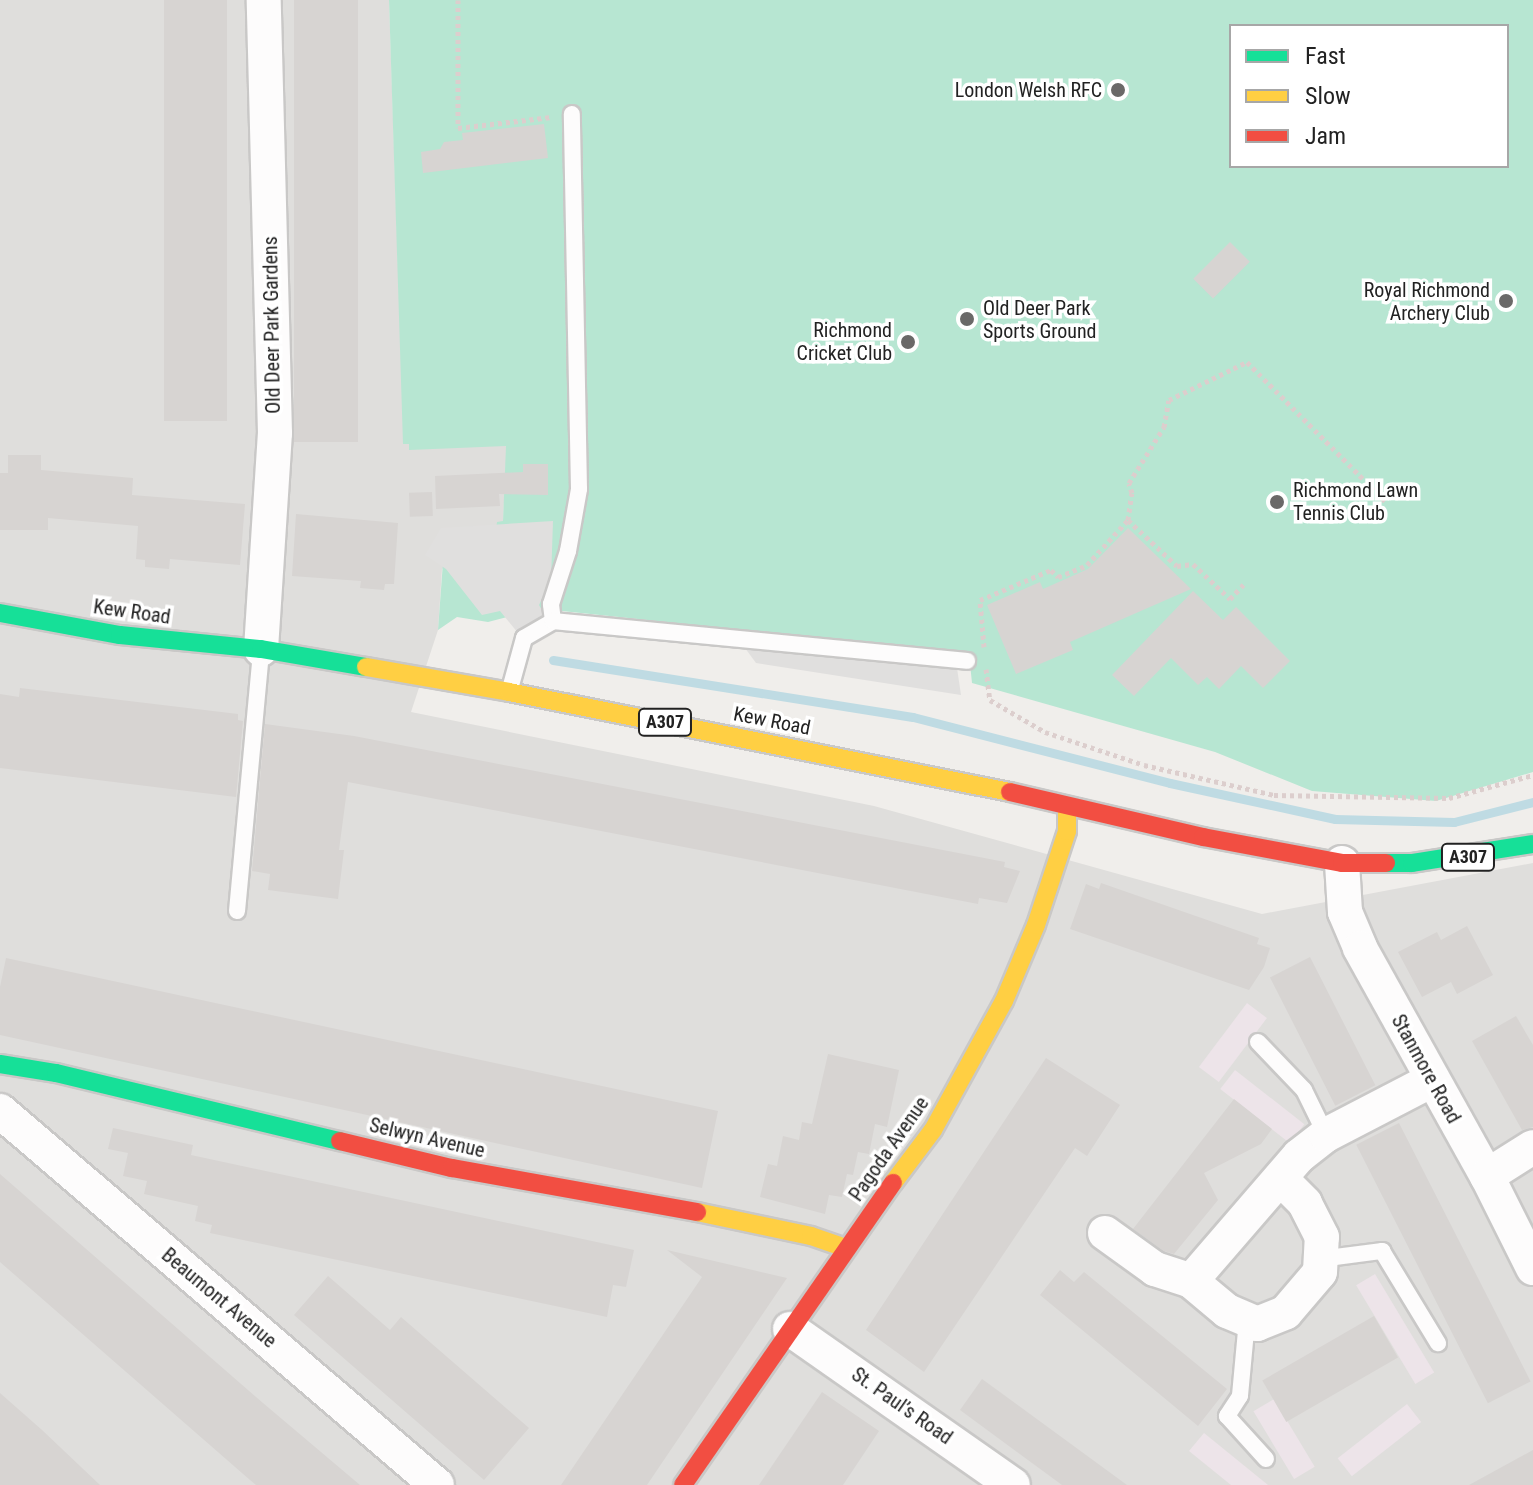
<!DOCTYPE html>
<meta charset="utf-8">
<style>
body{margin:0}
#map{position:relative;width:1533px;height:1485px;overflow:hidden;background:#f0eeeb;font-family:"Roboto Condensed",sans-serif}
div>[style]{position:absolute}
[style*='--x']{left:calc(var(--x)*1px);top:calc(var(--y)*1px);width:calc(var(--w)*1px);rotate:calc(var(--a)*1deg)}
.residential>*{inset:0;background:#dfdedc}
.industrial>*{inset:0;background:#ede4e9;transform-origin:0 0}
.pitch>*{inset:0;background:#b7e6d2}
.parking>*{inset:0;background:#e0dfde}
.stream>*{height:9px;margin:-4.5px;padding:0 4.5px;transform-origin:4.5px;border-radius:4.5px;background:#bfdbe3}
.building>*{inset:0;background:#d7d4d2;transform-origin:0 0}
.path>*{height:5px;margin-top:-2.5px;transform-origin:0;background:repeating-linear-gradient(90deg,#dccecd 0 4px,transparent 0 8px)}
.roads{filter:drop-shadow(2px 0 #c9c8c7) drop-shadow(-2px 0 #c9c8c7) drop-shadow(0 2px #c9c8c7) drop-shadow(0 -2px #c9c8c7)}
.lane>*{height:16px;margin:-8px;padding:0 8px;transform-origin:8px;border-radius:8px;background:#fdfcfc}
.street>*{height:34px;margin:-17px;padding:0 17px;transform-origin:17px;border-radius:17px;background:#fdfcfc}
.fast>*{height:18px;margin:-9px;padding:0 9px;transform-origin:9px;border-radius:9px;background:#16e098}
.slow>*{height:18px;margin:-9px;padding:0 9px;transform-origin:9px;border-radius:9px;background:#ffcf43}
.jam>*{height:18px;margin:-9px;padding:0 9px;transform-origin:9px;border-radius:9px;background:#f24e42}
.dots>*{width:22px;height:22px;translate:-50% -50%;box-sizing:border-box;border:4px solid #fff;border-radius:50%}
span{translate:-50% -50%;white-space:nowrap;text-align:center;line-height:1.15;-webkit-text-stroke:7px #fff;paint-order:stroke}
.shield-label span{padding:2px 6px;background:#fff;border:2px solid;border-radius:6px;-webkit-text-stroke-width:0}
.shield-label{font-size:18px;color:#222;font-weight:700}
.poi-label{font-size:20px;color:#222}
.right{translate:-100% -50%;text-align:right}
.left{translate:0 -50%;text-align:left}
.street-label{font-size:20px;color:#222}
.legend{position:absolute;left:1229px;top:24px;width:280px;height:144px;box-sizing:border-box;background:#fff;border:2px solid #a7a7a7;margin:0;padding:10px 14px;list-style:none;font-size:24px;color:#222}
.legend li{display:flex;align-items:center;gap:16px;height:40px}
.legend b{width:40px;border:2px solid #a7a7a7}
</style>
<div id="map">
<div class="residential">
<div style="clip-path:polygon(0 0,389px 0,404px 444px,507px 444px,503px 522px,496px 537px,442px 569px,438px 630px,411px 712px,874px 806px,1262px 914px,1533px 863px,1533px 1485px,0 1485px)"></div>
</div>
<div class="industrial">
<div style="left:1247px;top:1003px;width:25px;height:80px;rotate:37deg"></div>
<div style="left:1235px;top:1070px;width:88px;height:24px;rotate:38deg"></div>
<div style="left:1375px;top:1274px;width:115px;height:22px;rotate:59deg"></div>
<div style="left:1274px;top:1399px;width:79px;height:24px;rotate:59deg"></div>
<div style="left:1407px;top:1404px;width:23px;height:88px;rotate:52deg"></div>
<div style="clip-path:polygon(1204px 1433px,1268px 1485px,1231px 1485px,1189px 1451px)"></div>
</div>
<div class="pitch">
<div style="clip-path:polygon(evenodd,389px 0,1533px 0,1533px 772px,1436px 801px,1312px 791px,1215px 752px,972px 683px,969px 654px,562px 611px,515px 615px,488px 622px,457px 617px,438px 630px,443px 562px,495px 537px,497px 522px,503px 521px,506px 446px,409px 450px,409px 444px,403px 444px,389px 0,1231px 26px,1507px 26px,1507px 166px,1231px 166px,1231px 26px)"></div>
</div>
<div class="parking">
<div style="clip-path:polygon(553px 521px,551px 580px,539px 605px,545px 616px,518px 633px,500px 611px,482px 615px,446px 569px,425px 555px,441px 528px)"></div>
<div style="clip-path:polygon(745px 648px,957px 668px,961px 695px,756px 663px)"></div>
</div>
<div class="stream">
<div style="--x:553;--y:660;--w:364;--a:9"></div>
<div style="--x:913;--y:717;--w:265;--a:14.4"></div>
<div style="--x:1170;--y:783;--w:169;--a:12.3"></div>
<div style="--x:1335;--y:819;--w:119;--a:1.4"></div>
<div style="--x:1454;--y:822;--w:81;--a:-14.2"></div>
</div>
<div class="building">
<div style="left:164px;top:0;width:63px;height:421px"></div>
<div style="left:294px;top:0;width:64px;height:442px"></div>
<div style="clip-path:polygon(544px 124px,548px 158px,423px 173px,421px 152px,440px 149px,444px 142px,463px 140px,462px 133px)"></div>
<div style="left:1230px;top:242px;width:28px;height:52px;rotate:45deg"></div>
<div style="clip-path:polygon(8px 455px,41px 455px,41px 470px,133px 478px,132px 495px,245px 504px,240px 565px,170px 559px,169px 569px,145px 567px,145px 560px,136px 559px,138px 526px,48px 518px,48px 530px,0 530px,0 473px,8px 473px)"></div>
<div style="clip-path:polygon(523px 464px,548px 464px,548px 495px,499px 494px,500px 506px,436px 509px,435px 476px,523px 472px)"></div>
<div style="left:432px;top:492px;width:24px;height:23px;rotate:88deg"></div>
<div style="clip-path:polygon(296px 514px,398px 523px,394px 584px,385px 584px,384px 590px,360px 588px,361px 581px,292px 576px)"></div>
<div style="clip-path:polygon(1128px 528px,1191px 589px,1070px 642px,1073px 650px,1016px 674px,987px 605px,1040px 582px,1043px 589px,1088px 569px)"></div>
<div style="clip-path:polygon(1193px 591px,1223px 620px,1236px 607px,1290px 661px,1263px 688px,1241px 666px,1219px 689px,1207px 677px,1198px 685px,1171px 658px,1134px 696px,1112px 675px)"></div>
<div style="clip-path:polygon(20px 688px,238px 714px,238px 720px,243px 721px,236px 797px,0 768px,0 694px,19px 697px)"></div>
<div style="clip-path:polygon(265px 724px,354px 736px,1005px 862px,1004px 867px,1020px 871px,1007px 903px,979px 898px,978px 904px,348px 782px,339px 850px,344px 850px,338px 899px,268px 890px,270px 874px,252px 871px)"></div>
<div style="clip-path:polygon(1101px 883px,1259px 938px,1257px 944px,1270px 948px,1264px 967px,1249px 990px,1070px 929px,1086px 884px,1099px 889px)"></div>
<div style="clip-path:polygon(1467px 926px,1493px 975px,1457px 994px,1451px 982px,1422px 997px,1398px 952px,1437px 932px,1441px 940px)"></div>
<div style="left:1310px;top:957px;width:144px;height:45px;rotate:63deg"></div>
<div style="clip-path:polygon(6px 958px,718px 1111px,702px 1188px,0 1035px,0 987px)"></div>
<div style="clip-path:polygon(1516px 1016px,1533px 1045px,1533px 1127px,1522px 1130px,1472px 1041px)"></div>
<div style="clip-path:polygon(828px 1054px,899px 1070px,887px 1127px,875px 1124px,869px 1154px,858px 1152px,853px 1175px,847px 1174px,842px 1197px,829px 1195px,825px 1214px,760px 1197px,768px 1164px,777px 1166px,783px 1136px,799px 1140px,802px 1122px,812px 1124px)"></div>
<div style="clip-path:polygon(1046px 1058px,1120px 1105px,1087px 1156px,1075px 1148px,924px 1372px,866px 1330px)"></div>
<div style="clip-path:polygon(1234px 1099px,1272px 1129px,1261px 1144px,1204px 1173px,1218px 1200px,1174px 1254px,1164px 1251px,1133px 1229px)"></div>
<div style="left:1399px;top:1123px;width:290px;height:48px;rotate:63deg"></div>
<div style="clip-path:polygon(113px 1128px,193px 1145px,191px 1155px,634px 1250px,626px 1287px,613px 1285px,607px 1317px,210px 1233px,212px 1225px,195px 1221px,198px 1206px,144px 1194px,147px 1181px,123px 1176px,128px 1153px,108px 1149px)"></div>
<div style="clip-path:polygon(0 1174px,263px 1403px,360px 1485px,256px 1485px,250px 1480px,0 1262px)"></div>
<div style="clip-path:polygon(667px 1250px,787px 1278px,647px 1485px,561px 1485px,702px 1277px)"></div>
<div style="clip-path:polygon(1060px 1270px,1074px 1282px,1084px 1272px,1227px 1389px,1198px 1426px,1040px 1295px)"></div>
<div style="clip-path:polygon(328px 1276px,390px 1330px,401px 1317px,529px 1428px,484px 1480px,294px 1315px)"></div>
<div style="left:1374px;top:1316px;width:48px;height:129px;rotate:60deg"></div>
<div style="clip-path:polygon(982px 1379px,1004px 1395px,1127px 1485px,1062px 1485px,960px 1410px)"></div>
<div style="clip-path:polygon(822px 1392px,879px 1431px,843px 1485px,759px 1485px)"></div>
<div style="clip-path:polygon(0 1393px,42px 1430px,100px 1485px,0 1485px)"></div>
<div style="clip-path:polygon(1533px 1450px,1533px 1485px,1469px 1485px,1511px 1462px)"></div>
</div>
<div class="path">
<div style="--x:458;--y:0;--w:128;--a:90"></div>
<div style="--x:458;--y:128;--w:94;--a:-6.7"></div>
<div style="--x:1128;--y:520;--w:67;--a:43.2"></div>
<div style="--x:1177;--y:566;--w:16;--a:-7"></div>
<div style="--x:1193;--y:564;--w:51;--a:43.4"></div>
<div style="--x:1230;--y:599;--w:21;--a:-47"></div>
<div style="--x:984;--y:647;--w:47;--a:-94.9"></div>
<div style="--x:980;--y:600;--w:77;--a:-22.9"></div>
<div style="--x:1051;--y:570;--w:10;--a:45"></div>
<div style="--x:1058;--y:577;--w:31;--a:-22"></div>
<div style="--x:1087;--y:565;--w:61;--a:-47.7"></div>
<div style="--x:1128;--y:520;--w:27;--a:-82"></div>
<div style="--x:1132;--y:493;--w:10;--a:-107"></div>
<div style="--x:1129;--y:483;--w:66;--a:-58"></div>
<div style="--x:1164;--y:427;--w:27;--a:-80"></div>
<div style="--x:1169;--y:400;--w:87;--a:-26"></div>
<div style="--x:1247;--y:362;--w:199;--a:45.2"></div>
<div style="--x:986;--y:669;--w:31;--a:83"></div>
<div style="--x:990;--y:700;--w:64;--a:30.2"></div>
<div style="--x:1045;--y:732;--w:104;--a:18.4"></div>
<div style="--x:1144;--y:765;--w:133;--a:13"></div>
<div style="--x:1274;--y:795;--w:175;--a:1"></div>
<div style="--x:1449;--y:798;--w:87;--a:-15.3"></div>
</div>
<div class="roads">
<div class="lane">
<div style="--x:553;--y:621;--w:17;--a:-97"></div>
<div style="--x:551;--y:604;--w:56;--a:-72.2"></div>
<div style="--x:568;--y:551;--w:63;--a:-79.9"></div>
<div style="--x:579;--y:489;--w:375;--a:-91.1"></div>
<div style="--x:510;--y:689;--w:53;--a:-74.6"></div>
<div style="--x:524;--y:638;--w:34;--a:-30"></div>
<div style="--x:553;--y:621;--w:416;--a:5.5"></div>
<div style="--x:237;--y:911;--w:261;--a:-84.7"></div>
<div style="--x:1258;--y:1042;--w:66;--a:46.2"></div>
<div style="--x:1304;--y:1090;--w:50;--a:63.9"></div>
<div style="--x:1320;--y:1259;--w:63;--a:-7.4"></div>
<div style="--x:1382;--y:1251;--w:108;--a:58.7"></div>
<div style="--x:1247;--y:1320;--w:76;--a:95.3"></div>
<div style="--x:1240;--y:1396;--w:24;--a:123"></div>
<div style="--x:1227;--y:1416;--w:58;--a:47.8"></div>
</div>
<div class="street">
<div style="--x:261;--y:649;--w:216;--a:-86.3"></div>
<div style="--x:275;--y:433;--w:433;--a:-91.5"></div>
<div style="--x:1342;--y:863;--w:49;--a:86.5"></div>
<div style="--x:1345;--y:912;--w:39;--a:67"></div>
<div style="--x:1360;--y:948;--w:261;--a:60.9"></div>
<div style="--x:1487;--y:1176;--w:103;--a:63.4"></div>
<div style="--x:0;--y:1111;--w:575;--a:40.56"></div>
<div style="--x:1487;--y:1176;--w:54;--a:-32.2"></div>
<div style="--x:1105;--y:1233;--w:62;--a:35.8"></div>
<div style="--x:1155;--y:1269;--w:38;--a:18"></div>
<div style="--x:1191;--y:1281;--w:47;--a:39.8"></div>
<div style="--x:1227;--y:1311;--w:33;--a:23"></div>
<div style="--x:1257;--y:1324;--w:31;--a:-22"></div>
<div style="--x:1286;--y:1312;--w:52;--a:-49.6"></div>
<div style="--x:1320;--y:1272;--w:35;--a:-87"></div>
<div style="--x:1322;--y:1237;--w:38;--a:-117"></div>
<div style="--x:1305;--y:1203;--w:35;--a:-135"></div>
<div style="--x:1191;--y:1281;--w:165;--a:-49.2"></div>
<div style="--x:1299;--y:1156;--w:34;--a:-38"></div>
<div style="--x:1326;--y:1135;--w:119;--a:-27.4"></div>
<div style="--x:790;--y:1329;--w:272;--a:35"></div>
</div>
<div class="fast">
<div style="--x:0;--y:613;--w:122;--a:10.4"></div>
<div style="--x:120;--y:635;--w:142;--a:5.7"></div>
<div style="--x:261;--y:649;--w:107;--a:9.7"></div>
<div style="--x:1386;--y:863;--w:26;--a:0"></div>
<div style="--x:1412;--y:863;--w:122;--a:-8.9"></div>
<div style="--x:0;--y:1064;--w:57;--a:9.1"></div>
<div style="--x:56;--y:1073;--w:292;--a:13.5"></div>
</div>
<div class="slow">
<div style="--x:366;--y:667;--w:145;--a:9.9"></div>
<div style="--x:509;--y:692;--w:511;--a:11.29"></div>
<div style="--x:893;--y:1183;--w:66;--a:-53"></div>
<div style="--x:933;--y:1130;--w:147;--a:-61.2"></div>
<div style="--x:1004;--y:1001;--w:82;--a:-67.2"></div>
<div style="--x:1036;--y:925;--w:99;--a:-71.7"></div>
<div style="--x:1067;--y:831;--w:24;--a:-90"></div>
<div style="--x:697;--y:1212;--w:116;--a:11.9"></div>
<div style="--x:811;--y:1236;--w:36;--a:19"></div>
</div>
<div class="jam">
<div style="--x:1010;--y:792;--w:198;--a:13.1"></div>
<div style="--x:1203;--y:837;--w:141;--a:10.6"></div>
<div style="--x:1342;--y:863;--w:44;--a:0"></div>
<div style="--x:340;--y:1141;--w:115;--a:13.6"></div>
<div style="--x:452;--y:1168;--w:249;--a:10.2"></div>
<div style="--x:683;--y:1485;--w:368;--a:-55.2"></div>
</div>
</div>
<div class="dots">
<div style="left:1118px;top:90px;background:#6a6968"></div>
<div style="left:1506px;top:301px;background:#6a6968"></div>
<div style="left:967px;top:319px;background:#6a6968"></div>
<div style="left:908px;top:342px;background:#6a6968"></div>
<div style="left:1277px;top:502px;background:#6a6968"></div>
</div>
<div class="shield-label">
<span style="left:665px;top:722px">A307</span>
<span style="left:1468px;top:857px">A307</span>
</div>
<div class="poi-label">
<span class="right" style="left:1102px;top:90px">London Welsh RFC</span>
<span class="right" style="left:1490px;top:302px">Royal Richmond<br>Archery Club</span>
<span class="left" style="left:983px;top:320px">Old Deer Park<br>Sports Ground</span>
<span class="right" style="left:892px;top:342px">Richmond<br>Cricket Club</span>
<span class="left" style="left:1293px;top:502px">Richmond Lawn<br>Tennis Club</span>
</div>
<div class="street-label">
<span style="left:272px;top:325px;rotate:-91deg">Old Deer Park Gardens</span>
<span style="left:132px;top:612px;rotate:8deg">Kew Road</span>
<span style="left:772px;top:721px;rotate:11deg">Kew Road</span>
<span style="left:1426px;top:1069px;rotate:61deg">Stanmore Road</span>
<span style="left:427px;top:1138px;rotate:13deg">Selwyn Avenue</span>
<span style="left:889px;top:1149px;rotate:-55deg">Pagoda Avenue</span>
<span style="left:219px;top:1298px;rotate:40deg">Beaumont Avenue</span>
<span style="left:902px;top:1406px;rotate:35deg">St. Paul’s Road</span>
</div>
<ul class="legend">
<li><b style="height:10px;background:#16e098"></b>Fast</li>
<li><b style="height:10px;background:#ffcf43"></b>Slow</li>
<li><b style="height:10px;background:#f24e42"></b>Jam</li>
</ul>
</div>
